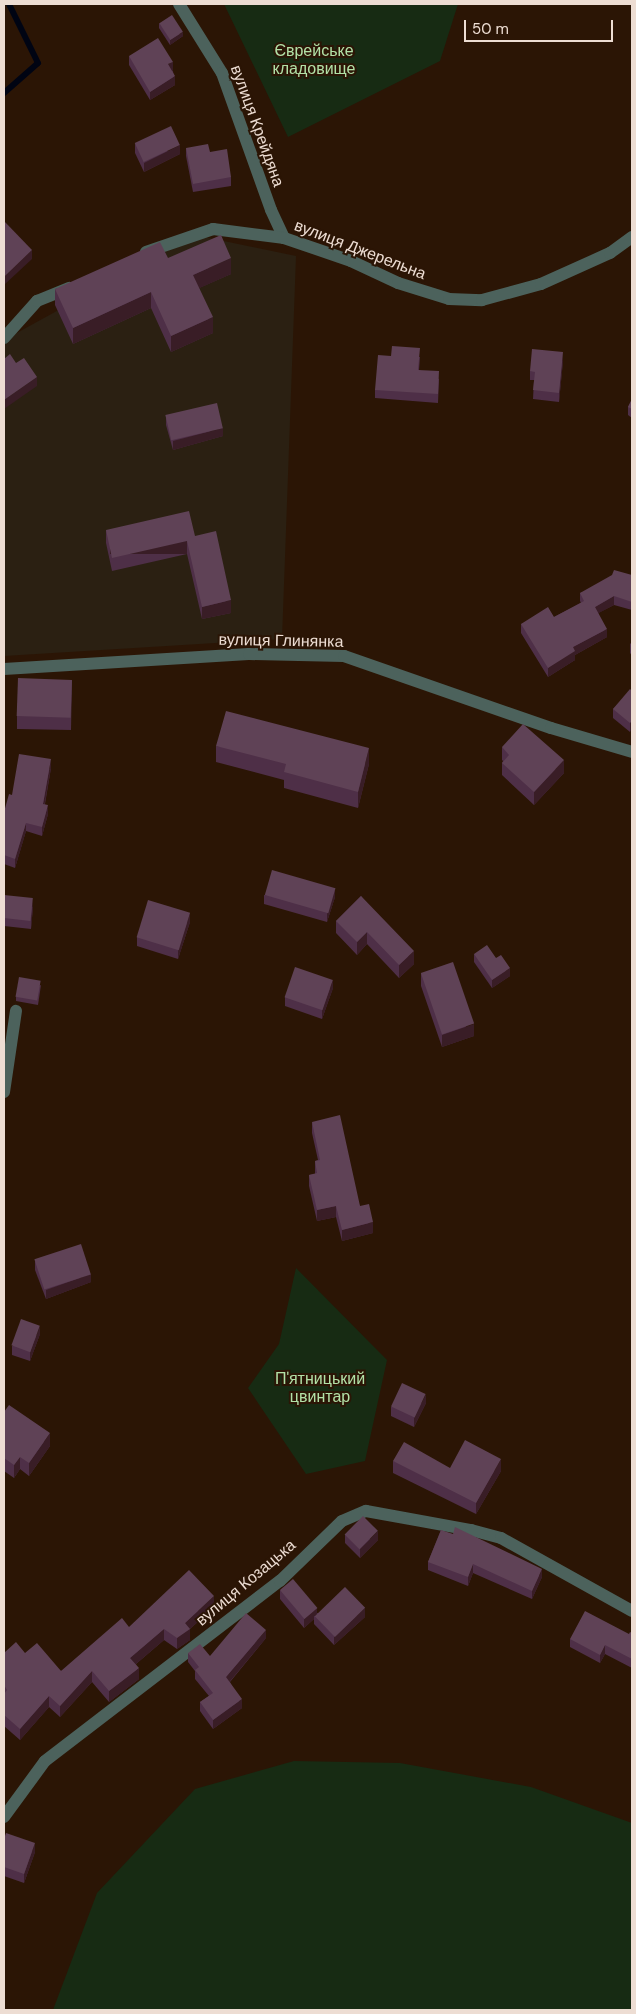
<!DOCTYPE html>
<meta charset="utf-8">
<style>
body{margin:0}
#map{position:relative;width:636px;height:2014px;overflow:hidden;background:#2b1505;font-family:"DM Sans",sans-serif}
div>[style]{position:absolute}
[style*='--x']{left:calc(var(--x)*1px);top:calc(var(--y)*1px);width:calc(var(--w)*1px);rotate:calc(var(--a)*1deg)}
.industrial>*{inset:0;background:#2b2012}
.green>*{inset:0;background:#172b13}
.stream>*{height:6px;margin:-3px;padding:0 3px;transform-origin:3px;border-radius:3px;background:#000413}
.minor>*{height:12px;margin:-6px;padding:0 6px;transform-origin:6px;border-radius:6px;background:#4c625c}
.wall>*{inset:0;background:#4e2f47}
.shaded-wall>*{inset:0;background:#391d26;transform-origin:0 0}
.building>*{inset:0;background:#5f4256;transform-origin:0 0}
span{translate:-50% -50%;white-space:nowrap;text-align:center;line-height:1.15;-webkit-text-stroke:4px #2b1505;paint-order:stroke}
.park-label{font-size:16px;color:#b2e1a7}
.street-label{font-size:16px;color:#edddd3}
.frame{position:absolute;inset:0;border:5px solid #edddd3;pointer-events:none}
.scale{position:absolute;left:464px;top:20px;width:149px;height:22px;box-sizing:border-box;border:2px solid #edddd3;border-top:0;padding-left:6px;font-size:15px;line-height:18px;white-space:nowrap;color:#edddd3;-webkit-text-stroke:4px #2b1505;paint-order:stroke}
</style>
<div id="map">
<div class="industrial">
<div style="clip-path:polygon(195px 235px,296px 256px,282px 639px,4px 656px,4px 340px)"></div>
</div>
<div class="green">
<div style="clip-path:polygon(224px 4px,458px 4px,440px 61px,288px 137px)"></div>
<div style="clip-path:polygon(296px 1268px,387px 1360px,365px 1461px,306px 1474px,248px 1388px,279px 1344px)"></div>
<div style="clip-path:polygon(294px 1761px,400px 1763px,531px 1787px,632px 1823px,632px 2010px,53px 2010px,97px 1893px,195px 1789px)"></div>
</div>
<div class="stream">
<div style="--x:4;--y:93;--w:45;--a:-41.4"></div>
<div style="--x:38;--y:63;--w:66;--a:-116.2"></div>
</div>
<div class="minor">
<div style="--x:179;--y:4;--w:81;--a:58.1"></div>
<div style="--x:222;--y:73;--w:145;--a:70.3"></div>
<div style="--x:271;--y:210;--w:31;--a:65"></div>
<div style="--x:146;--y:252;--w:71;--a:-18.9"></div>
<div style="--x:213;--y:229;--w:72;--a:7.2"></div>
<div style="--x:284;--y:238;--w:71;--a:18.9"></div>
<div style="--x:351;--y:261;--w:52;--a:25.1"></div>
<div style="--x:398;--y:283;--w:53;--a:17.4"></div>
<div style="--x:449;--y:299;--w:33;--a:2"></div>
<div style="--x:482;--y:300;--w:61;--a:-15.2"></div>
<div style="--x:541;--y:284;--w:76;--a:-24.2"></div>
<div style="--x:610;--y:253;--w:27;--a:-36"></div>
<div style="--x:4;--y:338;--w:50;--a:-48.3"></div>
<div style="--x:37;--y:301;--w:35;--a:-22"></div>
<div style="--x:4;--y:669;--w:245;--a:-3.5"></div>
<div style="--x:249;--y:654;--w:95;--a:1.2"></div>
<div style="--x:344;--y:656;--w:219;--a:19.2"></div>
<div style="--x:551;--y:728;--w:84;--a:16.5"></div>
<div style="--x:4;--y:1092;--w:82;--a:-81.6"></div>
<div style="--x:4;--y:1817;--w:69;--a:-53.8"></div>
<div style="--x:45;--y:1761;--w:296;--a:-37.5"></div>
<div style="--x:280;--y:1581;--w:86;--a:-44.1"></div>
<div style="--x:342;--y:1521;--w:26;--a:-23"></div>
<div style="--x:366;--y:1511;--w:107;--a:10.3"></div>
<div style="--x:471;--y:1530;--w:31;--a:15"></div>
<div style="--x:501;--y:1538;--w:150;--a:29.1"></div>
</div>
<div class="wall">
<div style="clip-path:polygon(159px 23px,183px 36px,170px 45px,159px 28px)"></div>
<div style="clip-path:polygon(129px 56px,173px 71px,175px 85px,150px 100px,129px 65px)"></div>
<div style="clip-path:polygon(135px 144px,180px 154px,144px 172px,135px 153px)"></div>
<div style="clip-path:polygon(186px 148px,210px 152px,231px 177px,231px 186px,193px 192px,186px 156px)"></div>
<div style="clip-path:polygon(168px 258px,231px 274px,199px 288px,213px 333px,171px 352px,151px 308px,73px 344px,55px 305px,55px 289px)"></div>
<div style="clip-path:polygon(391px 356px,420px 357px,419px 370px,439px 379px,438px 403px,375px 398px,375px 390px)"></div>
<div style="clip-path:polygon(563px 361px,559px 402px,533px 399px,534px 380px,530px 380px,530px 371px)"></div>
<div style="clip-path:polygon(632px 399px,632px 418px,628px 415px,628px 407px)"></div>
<div style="clip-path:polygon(166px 416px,223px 436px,173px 450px,166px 425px)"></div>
<div style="clip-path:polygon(106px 530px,195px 536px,231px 613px,202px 619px,187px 554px,112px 571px,106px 543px)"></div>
<div style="clip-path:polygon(632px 575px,632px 610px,614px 605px,598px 613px,607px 637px,575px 655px,575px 660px,548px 677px,521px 633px,521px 624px,554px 617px,581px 603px,580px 601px,580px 593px)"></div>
<div style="clip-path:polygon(632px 642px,632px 656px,630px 653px,630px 644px)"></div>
<div style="clip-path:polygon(72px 680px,71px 730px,17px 729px,17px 716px)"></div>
<div style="clip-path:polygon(632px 691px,630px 732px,613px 718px,613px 709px)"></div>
<div style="clip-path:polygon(216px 746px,369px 764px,358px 808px,284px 788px,284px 780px,216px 762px)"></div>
<div style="clip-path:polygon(502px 747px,564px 773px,534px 805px,502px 775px,502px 763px,503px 761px,502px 760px)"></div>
<div style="clip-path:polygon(51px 768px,45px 804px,48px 814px,42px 836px,26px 831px,15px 868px,4px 864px,4px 812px,12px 795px)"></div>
<div style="clip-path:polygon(4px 895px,33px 907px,31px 929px,4px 926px)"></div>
<div style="clip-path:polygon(264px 895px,335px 897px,327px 922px,264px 904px)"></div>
<div style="clip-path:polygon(361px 896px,414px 964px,399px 978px,367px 944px,357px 955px,336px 933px,336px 921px)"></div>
<div style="clip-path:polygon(190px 922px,178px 959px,137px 946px,137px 937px)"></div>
<div style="clip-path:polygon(474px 954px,496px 958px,510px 976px,492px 988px,474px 962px)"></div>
<div style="clip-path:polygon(421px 973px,474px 1036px,442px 1047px,421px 986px)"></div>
<div style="clip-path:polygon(41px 985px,38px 1005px,16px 1001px,16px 997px)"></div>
<div style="clip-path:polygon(333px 988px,322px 1019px,285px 1006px,285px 997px)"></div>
<div style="clip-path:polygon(312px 1122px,360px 1206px,373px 1233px,342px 1241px,336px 1217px,317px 1221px,309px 1186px,309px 1175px,315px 1174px,315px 1161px,318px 1160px,312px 1133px)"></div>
<div style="clip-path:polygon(35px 1261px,91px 1282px,46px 1299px,35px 1270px)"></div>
<div style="clip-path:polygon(40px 1334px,30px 1361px,12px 1355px,12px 1346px)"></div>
<div style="clip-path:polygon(426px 1403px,414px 1427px,391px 1416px,391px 1407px)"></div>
<div style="clip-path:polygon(4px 1412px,50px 1446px,29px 1476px,20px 1469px,14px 1478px,4px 1471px)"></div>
<div style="clip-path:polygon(393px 1461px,450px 1468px,501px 1471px,476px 1514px,393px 1473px)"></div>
<div style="clip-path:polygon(441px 1530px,542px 1577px,532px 1599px,473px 1573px,468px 1586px,428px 1570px,428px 1562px)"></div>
<div style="clip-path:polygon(345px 1535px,378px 1540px,360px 1558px,345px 1543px)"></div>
<div style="clip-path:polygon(280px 1590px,317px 1613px,365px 1617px,334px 1645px,314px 1624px,314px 1619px,304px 1628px,280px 1599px)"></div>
<div style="clip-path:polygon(214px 1607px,190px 1629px,190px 1640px,177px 1649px,164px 1640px,136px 1664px,139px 1679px,109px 1702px,92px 1682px,60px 1717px,49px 1707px,20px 1740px,4px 1726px,4px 1653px,25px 1653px,61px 1671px,129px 1627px)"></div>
<div style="clip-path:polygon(632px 1633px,632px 1668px,605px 1654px,600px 1663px,570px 1647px,570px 1639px,629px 1634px)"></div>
<div style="clip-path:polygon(266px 1638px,230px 1682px,242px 1708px,213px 1729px,200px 1711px,200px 1702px,209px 1696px,195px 1679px,195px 1671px,188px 1662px,188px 1653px,210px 1656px)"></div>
<div style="clip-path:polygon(4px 1839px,35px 1852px,24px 1883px,4px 1876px)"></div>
</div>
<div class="shaded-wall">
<div style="clip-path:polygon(183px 32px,183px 36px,170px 45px,170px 40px)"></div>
<div style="clip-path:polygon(173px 62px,173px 71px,168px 73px,168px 64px)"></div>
<div style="clip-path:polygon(175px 76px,175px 85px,150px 100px,150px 92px)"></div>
<div style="clip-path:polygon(180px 145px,180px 154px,144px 172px,144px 163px)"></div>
<div style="clip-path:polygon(32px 250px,32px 259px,4px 285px,4px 277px)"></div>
<div style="clip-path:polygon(231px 258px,231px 274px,193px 291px,193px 275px)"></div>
<div style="clip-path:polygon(151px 292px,151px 308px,73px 344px,73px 328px)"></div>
<div style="clip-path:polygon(213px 317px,213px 333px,171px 352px,171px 336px)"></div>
<div style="clip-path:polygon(563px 352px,563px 361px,559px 402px,559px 393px)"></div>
<div style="clip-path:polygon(37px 377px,37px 386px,4px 409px,4px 400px)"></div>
<div style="clip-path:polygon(223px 428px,223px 436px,173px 450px,173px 441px)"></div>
<div style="left:187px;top:541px;width:13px;height:77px;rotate:90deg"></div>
<div style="clip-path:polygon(614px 596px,614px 605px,595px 615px,595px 607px)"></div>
<div style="clip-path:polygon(231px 600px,231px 613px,202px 619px,202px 607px)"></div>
<div style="clip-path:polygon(607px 629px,607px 637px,575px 655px,575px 660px,548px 677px,548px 668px,573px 647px)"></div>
<div style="clip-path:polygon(632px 721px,632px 729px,630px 732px,630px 723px)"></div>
<div style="clip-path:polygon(369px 748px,369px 764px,358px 808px,358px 792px)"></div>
<div style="clip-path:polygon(51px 759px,51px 768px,43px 813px,43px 804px)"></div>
<div style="clip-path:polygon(564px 760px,564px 773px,534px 805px,534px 792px)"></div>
<div style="clip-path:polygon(48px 805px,48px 814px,42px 836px,42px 827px)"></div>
<div style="clip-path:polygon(26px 823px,26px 831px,15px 868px,15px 859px)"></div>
<div style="clip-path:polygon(335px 888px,335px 897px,327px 922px,327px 914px)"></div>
<div style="clip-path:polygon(33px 898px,33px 907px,31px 929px,31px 920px)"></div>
<div style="clip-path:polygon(190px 913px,190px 922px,178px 959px,178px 950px)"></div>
<div style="clip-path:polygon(367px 932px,367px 944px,357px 955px,357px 942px)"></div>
<div style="clip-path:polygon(414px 951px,414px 964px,399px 978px,399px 965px)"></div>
<div style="clip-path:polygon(510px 968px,510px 976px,492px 988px,492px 980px)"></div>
<div style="clip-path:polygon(333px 980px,333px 988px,322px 1019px,322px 1010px)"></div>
<div style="clip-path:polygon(474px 1024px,474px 1036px,442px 1047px,442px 1035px)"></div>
<div style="clip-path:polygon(336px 1206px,336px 1217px,317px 1221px,317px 1210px)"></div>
<div style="clip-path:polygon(373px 1222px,373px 1233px,342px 1241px,342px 1230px)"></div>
<div style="clip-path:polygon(91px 1274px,91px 1282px,46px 1299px,46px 1290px)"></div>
<div style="clip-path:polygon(40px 1326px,40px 1334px,30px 1361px,30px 1352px)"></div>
<div style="clip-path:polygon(426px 1394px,426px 1403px,414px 1427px,414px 1418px)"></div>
<div style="clip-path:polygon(50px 1433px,50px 1446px,29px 1476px,29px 1463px)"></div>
<div style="clip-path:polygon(20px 1457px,20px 1469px,14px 1478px,14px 1465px)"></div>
<div style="clip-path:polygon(501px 1459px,501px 1471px,476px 1514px,476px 1503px)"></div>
<div style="clip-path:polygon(378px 1531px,378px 1540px,360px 1558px,360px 1549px)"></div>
<div style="clip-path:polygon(473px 1564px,473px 1573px,468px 1586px,468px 1577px)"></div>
<div style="clip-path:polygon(542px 1569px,542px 1577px,532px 1599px,532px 1591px)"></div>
<div style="clip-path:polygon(214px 1596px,214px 1607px,190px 1629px,190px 1640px,177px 1649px,177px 1638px,185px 1623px)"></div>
<div style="clip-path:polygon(317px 1608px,317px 1616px,314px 1616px,314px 1619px,304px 1628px,304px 1619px)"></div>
<div style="clip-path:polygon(365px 1608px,365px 1617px,334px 1645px,334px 1637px)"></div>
<div style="clip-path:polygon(164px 1629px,164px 1640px,130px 1669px,130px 1658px)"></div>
<div style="clip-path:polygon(266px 1630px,266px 1638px,226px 1686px,226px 1677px)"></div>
<div style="clip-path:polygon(605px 1645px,605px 1654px,600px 1663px,600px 1655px)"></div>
<div style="clip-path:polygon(139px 1668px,139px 1679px,109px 1702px,109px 1691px)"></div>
<div style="clip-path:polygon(92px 1671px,92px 1682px,60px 1717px,60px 1706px)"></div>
<div style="clip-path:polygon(49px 1696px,49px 1707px,20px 1740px,20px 1729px)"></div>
<div style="clip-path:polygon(242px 1699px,242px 1708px,213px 1729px,213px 1720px)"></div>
<div style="clip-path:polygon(35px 1843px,35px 1852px,24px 1883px,24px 1874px)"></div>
</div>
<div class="building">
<div style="left:172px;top:15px;width:20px;height:15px;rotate:57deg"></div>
<div style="clip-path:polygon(158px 38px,173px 62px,168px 64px,175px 76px,150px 92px,129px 56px)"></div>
<div style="left:171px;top:126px;width:21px;height:40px;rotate:65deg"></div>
<div style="clip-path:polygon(208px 144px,210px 152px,227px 149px,231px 177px,193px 184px,186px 148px)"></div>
<div style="clip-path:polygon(5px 222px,32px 250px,4px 277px,4px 223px)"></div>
<div style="clip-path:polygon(221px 235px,231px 258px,193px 275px,213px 317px,171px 336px,151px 292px,73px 328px,55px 289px,160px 242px,168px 258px)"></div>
<div style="clip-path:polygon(392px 346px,420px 348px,418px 370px,439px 371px,438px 394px,375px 390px,378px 355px,391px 356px)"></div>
<div style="clip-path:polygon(532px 349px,563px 352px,559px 393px,533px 390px,535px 372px,530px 371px)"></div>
<div style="clip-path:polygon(10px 354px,16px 363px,24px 358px,37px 377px,4px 400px,4px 359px)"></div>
<div style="clip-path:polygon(632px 399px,632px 409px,628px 407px)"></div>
<div style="left:217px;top:403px;width:26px;height:53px;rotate:77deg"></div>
<div style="clip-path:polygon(189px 511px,195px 536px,216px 531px,231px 600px,202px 607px,187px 541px,112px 558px,106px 530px)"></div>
<div style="clip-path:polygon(614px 570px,632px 575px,632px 602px,614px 596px,595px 607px,607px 629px,573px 647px,575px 651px,548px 668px,521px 624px,548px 607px,554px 617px,584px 601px,580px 593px,612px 575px)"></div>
<div style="left:18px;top:678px;width:54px;height:38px;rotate:2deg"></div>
<div style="clip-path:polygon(630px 689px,632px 691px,632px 721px,630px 723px,613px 709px)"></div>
<div style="clip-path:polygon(226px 711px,369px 748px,358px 792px,284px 772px,286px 764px,216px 746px)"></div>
<div style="clip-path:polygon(523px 724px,564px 760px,534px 792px,502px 763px,509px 755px,502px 747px)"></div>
<div style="clip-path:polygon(19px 754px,51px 759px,43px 804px,48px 805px,42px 827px,26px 823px,15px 859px,4px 855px,4px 812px,9px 794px,12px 795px)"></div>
<div style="left:272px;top:870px;width:66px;height:26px;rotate:16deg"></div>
<div style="left:4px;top:895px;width:29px;height:23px;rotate:6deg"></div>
<div style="clip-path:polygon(361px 896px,414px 951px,399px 965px,367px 932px,357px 942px,336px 921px)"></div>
<div style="left:148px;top:900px;width:44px;height:39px;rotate:17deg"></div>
<div style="clip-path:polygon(487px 945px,496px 958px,501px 955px,510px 968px,492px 980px,474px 954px)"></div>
<div style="left:453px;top:962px;width:65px;height:34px;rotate:71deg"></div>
<div style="left:295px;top:967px;width:40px;height:32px;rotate:19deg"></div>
<div style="left:19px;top:977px;width:22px;height:20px;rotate:10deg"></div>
<div style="clip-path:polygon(340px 1115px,360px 1206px,369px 1204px,373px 1222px,342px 1230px,336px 1206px,317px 1210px,309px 1175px,317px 1173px,315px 1161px,320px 1160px,312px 1122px)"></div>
<div style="left:81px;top:1244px;width:32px;height:49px;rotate:72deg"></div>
<div style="left:21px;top:1319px;width:20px;height:28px;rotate:20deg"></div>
<div style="left:402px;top:1383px;width:26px;height:26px;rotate:25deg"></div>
<div style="clip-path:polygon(9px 1405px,50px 1433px,29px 1463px,20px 1457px,14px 1465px,4px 1458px,4px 1412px)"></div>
<div style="clip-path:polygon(465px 1440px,501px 1459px,476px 1503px,393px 1461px,404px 1442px,450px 1468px)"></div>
<div style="left:363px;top:1516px;width:21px;height:26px;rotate:45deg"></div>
<div style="clip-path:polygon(455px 1527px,542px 1569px,532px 1591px,473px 1564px,468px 1577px,428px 1562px,441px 1530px,453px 1534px)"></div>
<div style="clip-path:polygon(189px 1570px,214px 1596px,185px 1623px,190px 1629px,177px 1638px,164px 1629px,130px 1658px,139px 1668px,109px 1691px,92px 1671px,60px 1706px,49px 1696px,20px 1729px,4px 1715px,4px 1694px,7px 1690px,4px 1685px,4px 1653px,16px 1642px,25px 1653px,37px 1643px,61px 1671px,122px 1618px,129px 1627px)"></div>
<div style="left:293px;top:1579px;width:38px;height:17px;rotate:50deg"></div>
<div style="left:345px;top:1587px;width:29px;height:42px;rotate:46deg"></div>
<div style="clip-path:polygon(585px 1611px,629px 1634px,630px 1632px,632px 1633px,632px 1659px,605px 1645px,600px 1655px,570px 1639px)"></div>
<div style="clip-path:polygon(246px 1613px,266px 1630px,226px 1677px,242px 1699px,213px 1720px,200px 1702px,213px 1693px,195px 1670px,199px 1667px,188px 1653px,200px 1644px,210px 1656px)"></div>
<div style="clip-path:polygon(6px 1833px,35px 1843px,24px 1874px,4px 1867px,4px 1839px)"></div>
</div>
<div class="park-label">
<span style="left:314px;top:60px">Єврейське<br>кладовище</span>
<span style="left:320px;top:1388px">П'ятницький<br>цвинтар</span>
</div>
<div class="street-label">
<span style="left:257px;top:126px;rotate:70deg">вулиця Крейдяна</span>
<span style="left:360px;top:250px;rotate:21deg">вулиця Джерельна</span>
<span style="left:281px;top:641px;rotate:1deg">вулиця Глинянка</span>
<span style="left:246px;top:1583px;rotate:-40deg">вулиця Козацька</span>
</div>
<div class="frame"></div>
<div class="scale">50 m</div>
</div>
